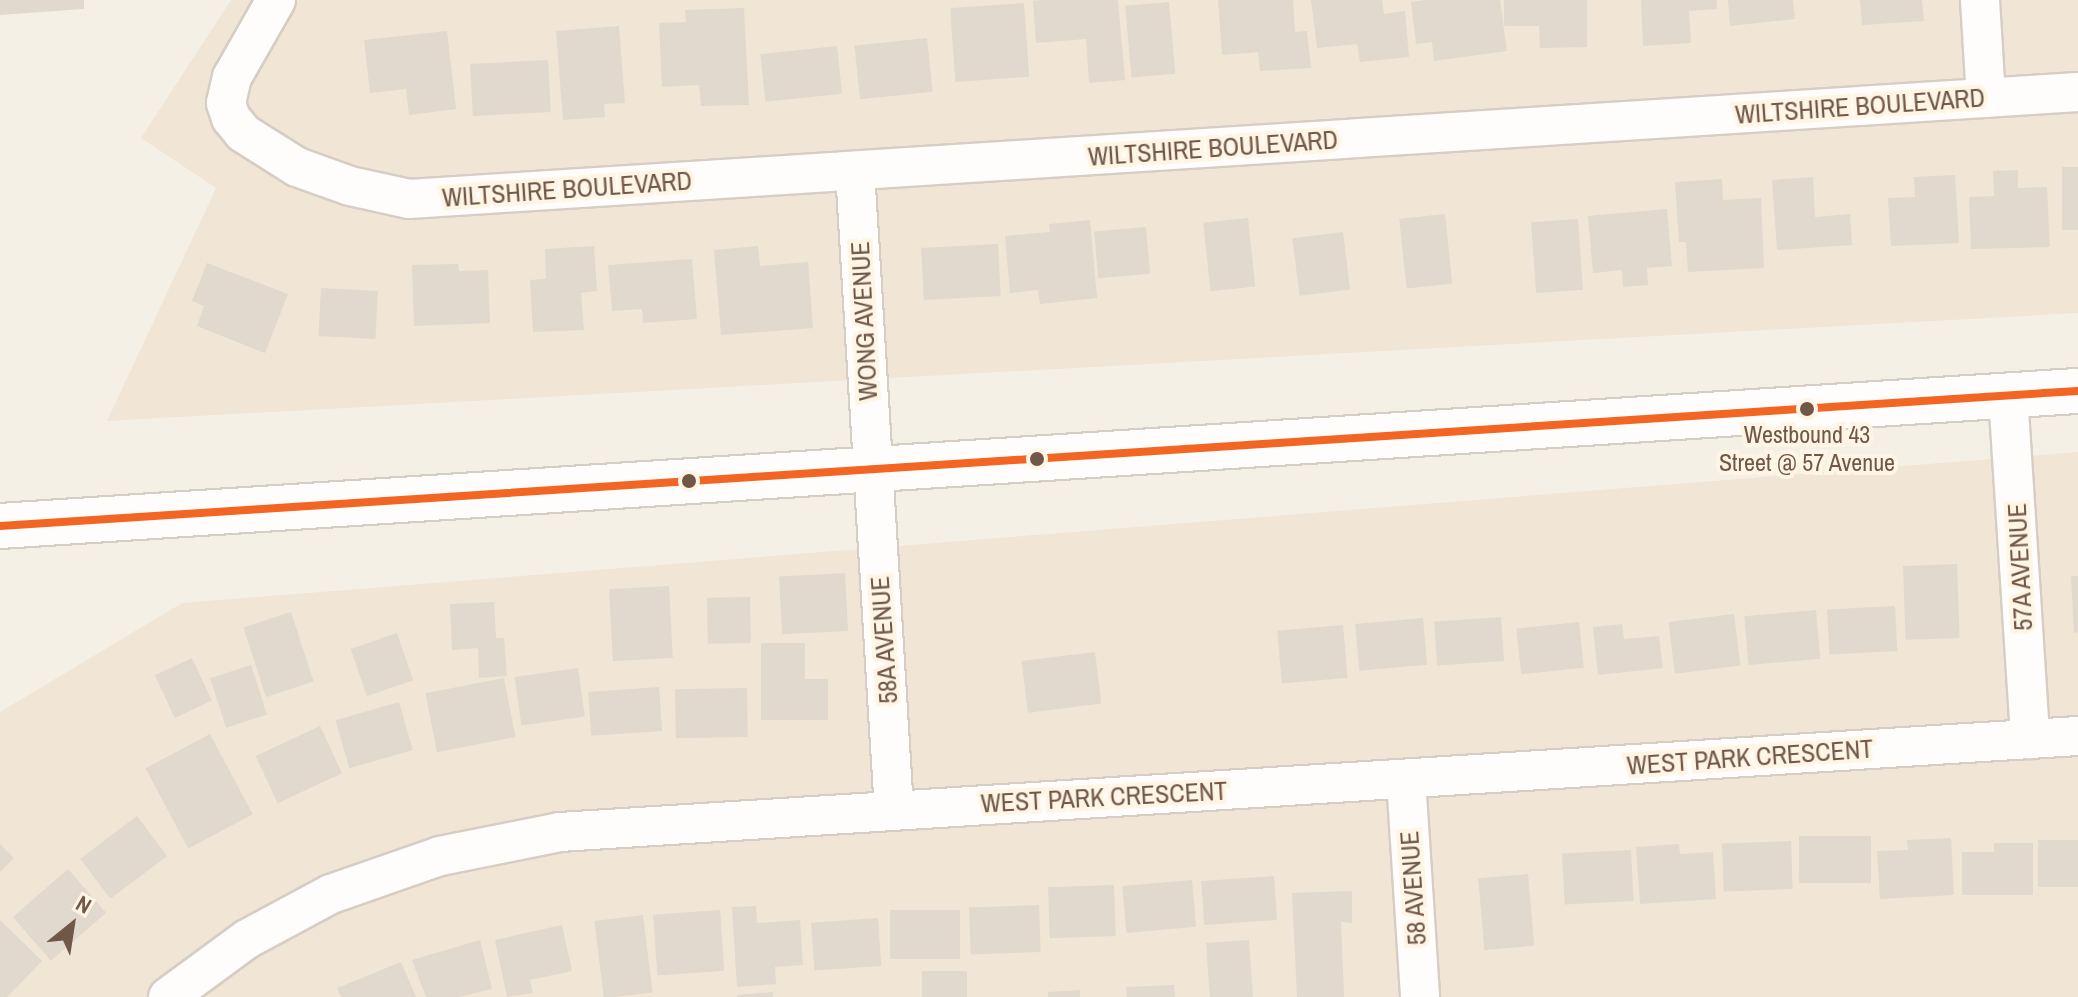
<!DOCTYPE html>
<style>
body{margin:0}
#map{position:relative;width:2078px;height:997px;overflow:hidden;background:#f5f0e6;font-family:"Archivo Narrow",sans-serif}
div>[style]{position:absolute}
[style*='--x']{left:calc(var(--x)*1px);top:calc(var(--y)*1px);width:calc(var(--w)*1px);rotate:calc(var(--a)*1deg)}
.residential>*{inset:0;background:#f1e5d6}
.building>*{inset:0;background:#e1d8ce;transform-origin:0 0}
.roads{filter:drop-shadow(2px 0 #d6cdc4) drop-shadow(-2px 0 #d6cdc4) drop-shadow(0 2px #d6cdc4) drop-shadow(0 -2px #d6cdc4)}
.street>*{height:38px;margin:-19px;padding:0 19px;transform-origin:19px;border-radius:19px;background:#fefdfb}
.secondary>*{height:44px;margin:-22px;padding:0 22px;transform-origin:22px;border-radius:22px;background:#fefdfb}
.bus-1>*{height:8px;margin:-4px;padding:0 4px;transform-origin:4px;border-radius:4px;background:#f26522}
.dots>*{width:22px;height:22px;translate:-50% -50%;box-sizing:border-box;border:4px solid #fff5e5;border-radius:50%}
span{translate:-50% -50%;white-space:nowrap;text-align:center;line-height:1.15;-webkit-text-stroke:8px #fff5e5;paint-order:stroke}
.bus-label{font-size:24px;color:#715748}
.street-label{font-size:26px;color:#715748}
.north{position:absolute;left:32px;top:885px;width:80px;height:80px;-webkit-text-stroke:6px #fff5e5;paint-order:stroke;rotate:30deg;font-size:22px;font-weight:700;line-height:32px;text-align:center;color:#715748}
.north::after{content:'';display:block;margin:auto;width:28px;height:36px;background:#715748;clip-path:polygon(50% 0,100% 100%,50% 72%,0 100%)}
</style>
<div id="map">
<div class="residential">
<div style="clip-path:polygon(231px 0,2078px 0,2078px 313px,107px 421px,216px 188px,141px 138px)"></div>
<div style="clip-path:polygon(2078px 452px,2078px 997px,0 997px,0 712px,182px 603px)"></div>
</div>
<div class="building">
<div style="clip-path:polygon(0 0,84px 0,84px 9px,0 15px)"></div>
<div style="clip-path:polygon(1041px 0,1118px 0,1125px 80px,1089px 83px,1086px 39px,1036px 43px,1033px 1px)"></div>
<div style="clip-path:polygon(1218px 0,1293px 0,1295px 32px,1307px 31px,1311px 68px,1260px 71px,1258px 52px,1222px 55px)"></div>
<div style="clip-path:polygon(1311px 0,1382px 0,1384px 14px,1405px 11px,1409px 57px,1360px 62px,1357px 44px,1317px 48px)"></div>
<div style="clip-path:polygon(1426px 0,1500px 0,1507px 51px,1434px 61px,1432px 42px,1416px 44px,1411px 2px)"></div>
<div style="clip-path:polygon(1504px 0,1587px 0,1587px 47px,1540px 48px,1539px 26px,1504px 26px)"></div>
<div style="clip-path:polygon(1641px 0,1717px 0,1717px 9px,1689px 11px,1691px 43px,1643px 46px)"></div>
<div style="clip-path:polygon(1728px 0,1793px 0,1795px 19px,1730px 26px)"></div>
<div style="clip-path:polygon(1860px 0,1922px 0,1924px 21px,1862px 25px)"></div>
<div style="left:1169px;top:2px;width:72px;height:44px;rotate:85deg"></div>
<div style="left:1024px;top:3px;width:74px;height:74px;rotate:86deg"></div>
<div style="clip-path:polygon(744px 8px,749px 105px,701px 106px,699px 85px,662px 87px,659px 23px,686px 22px,685px 10px)"></div>
<div style="clip-path:polygon(619px 26px,625px 103px,604px 104px,605px 117px,563px 120px,556px 31px)"></div>
<div style="clip-path:polygon(447px 31px,456px 109px,409px 115px,406px 89px,370px 93px,364px 40px)"></div>
<div style="left:927px;top:38px;width:54px;height:73px;rotate:84deg"></div>
<div style="left:837px;top:46px;width:48px;height:77px;rotate:84deg"></div>
<div style="left:548px;top:60px;width:52px;height:78px;rotate:87deg"></div>
<div style="left:2062px;top:167px;width:16px;height:63px"></div>
<div style="clip-path:polygon(2018px 170px,2018px 188px,2047px 187px,2050px 247px,1971px 249px,1969px 197px,1994px 196px,1993px 171px)"></div>
<div style="clip-path:polygon(1955px 175px,1959px 243px,1891px 246px,1888px 198px,1915px 197px,1914px 177px)"></div>
<div style="clip-path:polygon(1813px 177px,1815px 217px,1850px 214px,1852px 245px,1777px 250px,1772px 180px)"></div>
<div style="clip-path:polygon(1722px 179px,1723px 200px,1761px 198px,1764px 268px,1688px 272px,1686px 242px,1679px 242px,1675px 182px)"></div>
<div style="clip-path:polygon(1667px 209px,1672px 266px,1647px 268px,1648px 285px,1623px 287px,1622px 270px,1593px 273px,1588px 216px)"></div>
<div style="left:1445px;top:214px;width:70px;height:46px;rotate:84deg"></div>
<div style="left:1248px;top:218px;width:69px;height:45px;rotate:84deg"></div>
<div style="left:1578px;top:219px;width:71px;height:47px;rotate:86deg"></div>
<div style="clip-path:polygon(1090px 220px,1097px 298px,1040px 304px,1038px 290px,1010px 293px,1005px 236px,1050px 232px,1049px 224px)"></div>
<div style="left:1146px;top:227px;width:47px;height:52px;rotate:85deg"></div>
<div style="left:1343px;top:232px;width:58px;height:51px;rotate:83deg"></div>
<div style="left:998px;top:244px;width:52px;height:77px;rotate:87deg"></div>
<div style="clip-path:polygon(594px 246px,597px 291px,581px 293px,584px 330px,533px 332px,530px 280px,546px 279px,545px 249px)"></div>
<div style="clip-path:polygon(758px 246px,760px 266px,808px 262px,813px 328px,721px 335px,714px 250px)"></div>
<div style="clip-path:polygon(692px 259px,697px 319px,643px 323px,642px 309px,612px 311px,608px 265px)"></div>
<div style="clip-path:polygon(207px 263px,288px 294px,265px 353px,197px 326px,204px 306px,192px 301px)"></div>
<div style="clip-path:polygon(458px 264px,459px 271px,488px 270px,490px 323px,414px 326px,412px 265px)"></div>
<div style="left:321px;top:288px;width:57px;height:48px;rotate:3deg"></div>
<div style="left:1957px;top:564px;width:74px;height:54px;rotate:88deg"></div>
<div style="left:845px;top:573px;width:58px;height:66px;rotate:87deg"></div>
<div style="clip-path:polygon(2071px 576px,2078px 576px,2078px 632px,2074px 633px)"></div>
<div style="left:669px;top:586px;width:72px;height:60px;rotate:87deg"></div>
<div style="left:750px;top:597px;width:46px;height:43px;rotate:89deg"></div>
<div style="clip-path:polygon(494px 602px,496px 638px,504px 638px,507px 676px,479px 678px,478px 648px,452px 650px,450px 604px)"></div>
<div style="left:1895px;top:606px;width:45px;height:68px;rotate:87deg"></div>
<div style="left:1816px;top:610px;width:49px;height:72px;rotate:85deg"></div>
<div style="left:291px;top:612px;width:73px;height:50px;rotate:72deg"></div>
<div style="left:1734px;top:614px;width:52px;height:66px;rotate:83deg"></div>
<div style="left:1501px;top:617px;width:44px;height:67px;rotate:86deg"></div>
<div style="left:1423px;top:618px;width:47px;height:68px;rotate:85deg"></div>
<div style="left:1579px;top:622px;width:46px;height:63px;rotate:84deg"></div>
<div style="clip-path:polygon(1622px 624px,1624px 639px,1659px 636px,1663px 668px,1598px 675px,1593px 627px)"></div>
<div style="left:1343px;top:625px;width:53px;height:66px;rotate:85deg"></div>
<div style="left:397px;top:633px;width:50px;height:49px;rotate:71deg"></div>
<div style="clip-path:polygon(761px 643px,805px 643px,805px 679px,828px 679px,828px 720px,761px 720px)"></div>
<div style="left:1095px;top:652px;width:52px;height:74px;rotate:83deg"></div>
<div style="left:192px;top:658px;width:47px;height:41px;rotate:65deg"></div>
<div style="left:251px;top:665px;width:52px;height:43px;rotate:72deg"></div>
<div style="left:578px;top:668px;width:49px;height:64px;rotate:82deg"></div>
<div style="left:504px;top:678px;width:60px;height:80px;rotate:79deg"></div>
<div style="left:659px;top:687px;width:44px;height:71px;rotate:86deg"></div>
<div style="left:747px;top:688px;width:49px;height:72px;rotate:89deg"></div>
<div style="left:399px;top:702px;width:50px;height:66px;rotate:74deg"></div>
<div style="left:320px;top:726px;width:52px;height:71px;rotate:65deg"></div>
<div style="left:210px;top:734px;width:91px;height:73px;rotate:62deg"></div>
<div style="left:137px;top:816px;width:50px;height:71px;rotate:53deg"></div>
<div style="left:1871px;top:836px;width:47px;height:72px;rotate:90deg"></div>
<div style="clip-path:polygon(1951px 838px,1954px 895px,1880px 899px,1877px 851px,1908px 850px,1907px 840px)"></div>
<div style="left:2078px;top:840px;width:47px;height:40px;rotate:90deg"></div>
<div style="left:1791px;top:841px;width:48px;height:69px;rotate:88deg"></div>
<div style="clip-path:polygon(1994px 843px,2033px 843px,2033px 895px,1962px 895px,1962px 852px,1994px 852px)"></div>
<div style="clip-path:polygon(0 844px,14px 858px,0 872px)"></div>
<div style="clip-path:polygon(1679px 844px,1680px 854px,1713px 852px,1716px 899px,1640px 904px,1636px 847px)"></div>
<div style="left:1631px;top:850px;width:51px;height:69px;rotate:87deg"></div>
<div style="left:68px;top:869px;width:58px;height:73px;rotate:49deg"></div>
<div style="left:1528px;top:874px;width:72px;height:50px;rotate:85deg"></div>
<div style="left:1274px;top:876px;width:44px;height:73px;rotate:86deg"></div>
<div style="left:1192px;top:880px;width:47px;height:70px;rotate:85deg"></div>
<div style="left:1114px;top:885px;width:51px;height:66px;rotate:88deg"></div>
<div style="clip-path:polygon(1352px 891px,1352px 923px,1341px 922px,1344px 997px,1297px 997px,1292px 893px)"></div>
<div style="left:1039px;top:905px;width:47px;height:70px;rotate:88deg"></div>
<div style="clip-path:polygon(756px 906px,757px 923px,800px 920px,803px 965px,775px 967px,776px 984px,737px 987px,732px 907px)"></div>
<div style="left:720px;top:910px;width:61px;height:67px;rotate:86deg"></div>
<div style="left:890px;top:910px;width:70px;height:49px"></div>
<div style="left:643px;top:915px;width:78px;height:49px;rotate:83deg"></div>
<div style="left:878px;top:918px;width:48px;height:67px;rotate:86deg"></div>
<div style="clip-path:polygon(0 920px,42px 961px,7px 997px,0 997px)"></div>
<div style="clip-path:polygon(562px 925px,572px 971px,530px 980px,533px 993px,507px 997px,495px 940px)"></div>
<div style="clip-path:polygon(480px 940px,492px 989px,459px 997px,426px 997px,412px 960px)"></div>
<div style="left:1249px;top:940px;width:57px;height:43px;rotate:86deg"></div>
<div style="clip-path:polygon(401px 962px,416px 997px,341px 997px,337px 988px)"></div>
<div style="left:967px;top:971px;width:26px;height:45px;rotate:90deg"></div>
<div style="clip-path:polygon(1174px 985px,1175px 997px,1127px 997px,1126px 987px)"></div>
<div style="clip-path:polygon(1080px 990px,1080px 997px,1048px 997px,1048px 992px)"></div>
<div style="clip-path:polygon(773px 992px,773px 997px,737px 997px,737px 995px)"></div>
</div>
<div class="roads">
<div class="street">
<div style="--x:276;--y:0;--w:89;--a:119.7"></div>
<div style="--x:232;--y:77;--w:27;--a:103"></div>
<div style="--x:226;--y:103;--w:16;--a:72"></div>
<div style="--x:231;--y:118;--w:19;--a:51"></div>
<div style="--x:243;--y:133;--w:64;--a:32.2"></div>
<div style="--x:297;--y:167;--w:56;--a:19.7"></div>
<div style="--x:350;--y:186;--w:60;--a:12.4"></div>
<div style="--x:409;--y:199;--w:1672;--a:-3.67"></div>
<div style="--x:1980;--y:0;--w:98;--a:86.5"></div>
<div style="--x:855;--y:171;--w:640;--a:86.51"></div>
<div style="--x:2008;--y:395;--w:345;--a:86.3"></div>
<div style="--x:1406;--y:779;--w:218;--a:86.3"></div>
<div style="--x:168;--y:997;--w:98;--a:-36.3"></div>
<div style="--x:247;--y:939;--w:95;--a:-28.2"></div>
<div style="--x:331;--y:894;--w:115;--a:-19.2"></div>
<div style="--x:440;--y:856;--w:122;--a:-11.3"></div>
<div style="--x:560;--y:832;--w:1521;--a:-3.62"></div>
</div>
<div class="secondary">
<div style="--x:0;--y:526;--w:2082;--a:-3.72"></div>
</div>
</div>
<div class="bus-1">
<div style="--x:0;--y:526;--w:2082;--a:-3.72"></div>
</div>
<div class="dots">
<div style="left:1807px;top:409px;background:#715748"></div>
<div style="left:1037px;top:459px;background:#715748"></div>
<div style="left:689px;top:481px;background:#715748"></div>
</div>
<div class="bus-label">
<span style="left:1807px;top:449px">Westbound 43<br>Street @ 57 Avenue</span>
</div>
<div class="street-label">
<span style="left:1860px;top:106px;rotate:-4deg">WILTSHIRE BOULEVARD</span>
<span style="left:1213px;top:148px;rotate:-4deg">WILTSHIRE BOULEVARD</span>
<span style="left:567px;top:189px;rotate:-4deg">WILTSHIRE BOULEVARD</span>
<span style="left:864px;top:321px;rotate:-93deg">WONG AVENUE</span>
<span style="left:2020px;top:567px;rotate:-93deg">57A AVENUE</span>
<span style="left:884px;top:640px;rotate:-94deg">58A AVENUE</span>
<span style="left:1750px;top:757px;rotate:-4deg">WEST PARK CRESCENT</span>
<span style="left:1104px;top:797px;rotate:-3deg">WEST PARK CRESCENT</span>
<span style="left:1413px;top:888px;rotate:-94deg">58 AVENUE</span>
</div>
<div class="north">N</div>
</div>
